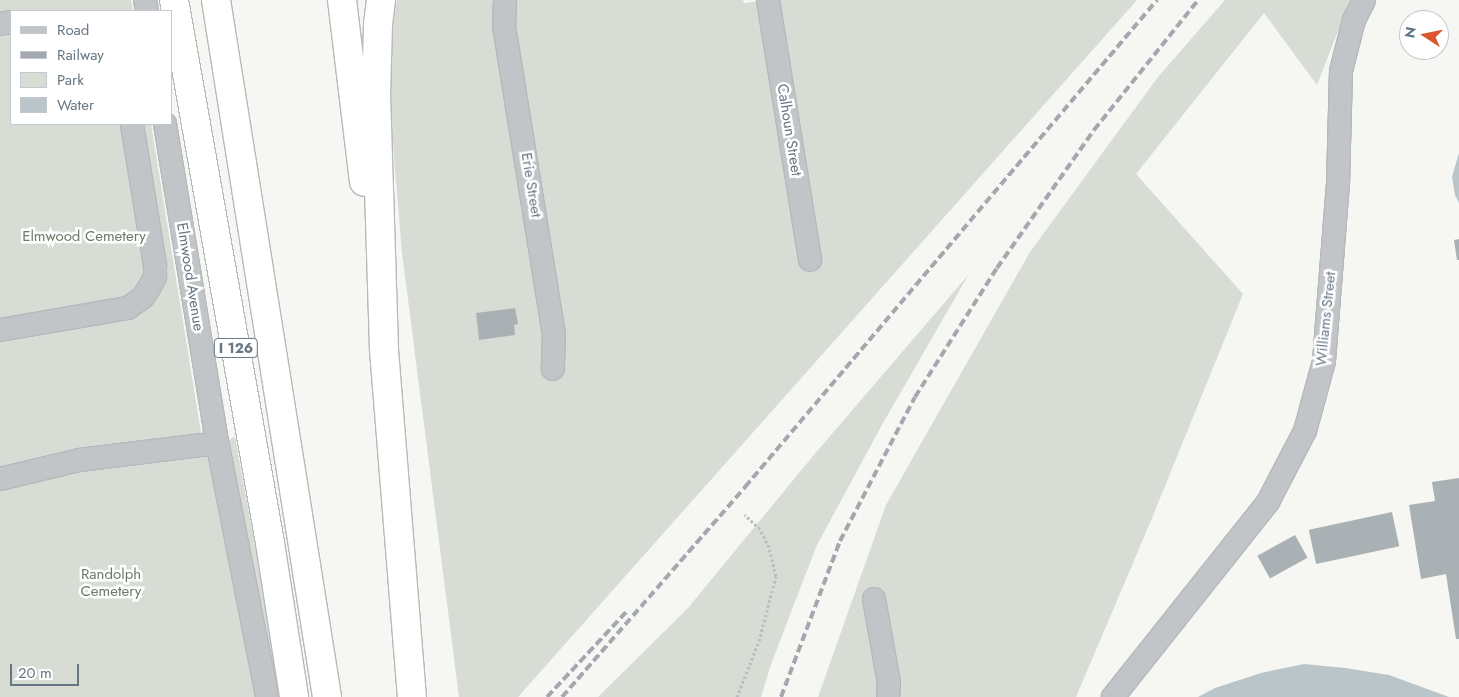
<!DOCTYPE html>
<style>
body{margin:0}
#map{position:relative;width:1459px;height:697px;overflow:hidden;background:#f6f6f3;font-family:Jost,sans-serif}
div>[style]{position:absolute}
[style*='--x']{left:calc(var(--x)*1px);top:calc(var(--y)*1px);width:calc(var(--w)*1px);rotate:calc(var(--a)*1deg)}
.green>*{inset:0;background:#d7ddd4}
.water>*{inset:0;background:#b9c5c9}
.building>*{inset:0;background:#a9b1b5;transform-origin:0 0}
.path>*{height:3px;margin-top:-1.5px;transform-origin:0;background:repeating-linear-gradient(90deg,#bbbdbf 0 2.5px,transparent 0 5px)}
.roads{filter:drop-shadow(1px 0 #b6b9bc) drop-shadow(-1px 0 #b6b9bc) drop-shadow(0 1px #b6b9bc) drop-shadow(0 -1px #b6b9bc)}
.minor>*{height:22px;margin:-11px;padding:0 11px;transform-origin:11px;border-radius:11px;background:#c1c5c8}
.highway>*{height:28px;margin:-14px;padding:0 14px;transform-origin:14px;border-radius:14px;background:#fff}
.rail>*{height:4px;margin-top:-2px;transform-origin:0;background:repeating-linear-gradient(90deg,#a2a8ad 0 8px,transparent 0 12px)}
span{translate:-50% -50%;white-space:nowrap;text-align:center;line-height:1.15;-webkit-text-stroke:5px #fff;paint-order:stroke}
.shield-label span{padding:1px 4px;background:#fff;border:1px solid;border-radius:4px;-webkit-text-stroke-width:0}
.shield-label{font-size:14px;color:#667682;font-weight:700}
.street-label{font-size:15px;color:#667682}
.park-label{font-size:15px;color:#697a65}
.legend{position:absolute;left:10px;top:10px;width:162px;height:115px;box-sizing:border-box;background:#fff;border:1px solid #c2c8cd;margin:0;padding:6px 9px;list-style:none;font-size:15px;color:#667682}
.legend li{display:flex;align-items:center;gap:10px;height:25px}
.legend b{width:25px;border:1px solid #c2c8cd}
.north{position:absolute;left:1399px;top:10px;width:50px;height:50px;box-sizing:border-box;background:#fff;border:1px solid #c2c8cd;border-radius:50%;rotate:281deg;font-size:14px;font-weight:700;line-height:20px;text-align:center;color:#667682}
.north::after{content:'';display:block;margin:auto;width:18px;height:22px;background:#db562e;clip-path:polygon(50% 0,100% 100%,50% 72%,0 100%)}
.scale{position:absolute;left:10px;top:664px;width:69px;height:22px;box-sizing:border-box;border:2px solid #667682;border-top:0;padding-left:6px;font-size:15px;line-height:18px;white-space:nowrap;color:#667682;-webkit-text-stroke:4px #fff;paint-order:stroke}
</style>
<div id="map">
<div class="green">
<div style="clip-path:polygon(0 0,131px 0,133px 11px,11px 11px,11px 124px,151px 124px,204px 451px,235px 437px,283px 697px,0 697px)"></div>
<div style="clip-path:polygon(397px 0,743px 0,744px 3px,769px 0,1137px 0,518px 697px,459px 697px,402px 253px,390px 109px,393px 24px)"></div>
<div style="clip-path:polygon(1225px 0,1350px 0,1317px 85px,1264px 13px,1136px 174px,1243px 294px,1150px 523px,1076px 697px,818px 697px,886px 505px,1030px 252px,1158px 77px)"></div>
<div style="clip-path:polygon(969px 274px,883px 423px,817px 545px,771px 664px,761px 697px,598px 697px,688px 608px,813px 456px)"></div>
</div>
<div class="water">
<div style="clip-path:polygon(1459px 153px,1459px 203px,1455px 195px,1452px 177px)"></div>
<div style="clip-path:polygon(1304px 664px,1345px 668px,1389px 675px,1449px 697px,1198px 697px,1215px 688px,1261px 673px)"></div>
</div>
<div class="building">
<div style="clip-path:polygon(1459px 239px,1459px 260px,1457px 260px,1454px 240px)"></div>
<div style="clip-path:polygon(515px 308px,518px 324px,514px 325px,515px 335px,479px 340px,476px 313px)"></div>
<div style="clip-path:polygon(1459px 478px,1459px 639px,1456px 639px,1446px 574px,1421px 579px,1409px 505px,1435px 501px,1432px 482px)"></div>
<div style="left:1392px;top:512px;width:35px;height:85px;rotate:78deg"></div>
<div style="left:1295px;top:535px;width:26px;height:43px;rotate:61deg"></div>
</div>
<div class="path">
<div style="--x:737;--y:697;--w:60;--a:-68.6"></div>
<div style="--x:759;--y:641;--w:67;--a:-75.3"></div>
<div style="--x:776;--y:576;--w:30;--a:-104"></div>
<div style="--x:769;--y:547;--w:20;--a:-117"></div>
<div style="--x:760;--y:529;--w:21;--a:-137"></div>
</div>
<div class="roads">
<div class="minor">
<div style="--x:145;--y:0;--w:11;--a:80"></div>
<div style="--x:505;--y:0;--w:26;--a:92"></div>
<div style="--x:504;--y:26;--w:312;--a:80.8"></div>
<div style="--x:554;--y:334;--w:35;--a:92"></div>
<div style="--x:768;--y:0;--w:263;--a:80.8"></div>
<div style="--x:0;--y:24;--w:11;--a:-10"></div>
<div style="--x:165;--y:124;--w:311;--a:80.7"></div>
<div style="--x:215;--y:431;--w:271;--a:78.9"></div>
<div style="--x:0;--y:330;--w:130;--a:-9.8"></div>
<div style="--x:128;--y:308;--w:19;--a:-36"></div>
<div style="--x:143;--y:297;--w:11;--a:-56"></div>
<div style="--x:149;--y:288;--w:13;--a:-61"></div>
<div style="--x:155;--y:277;--w:12;--a:-90"></div>
<div style="--x:155;--y:265;--w:143;--a:-99.3"></div>
<div style="--x:0;--y:479;--w:81;--a:-13.5"></div>
<div style="--x:79;--y:460;--w:139;--a:-7"></div>
<div style="--x:874;--y:599;--w:85;--a:79.9"></div>
<div style="--x:889;--y:683;--w:14;--a:94"></div>
<div style="--x:1113;--y:697;--w:249;--a:-51.5"></div>
<div style="--x:1268;--y:502;--w:80;--a:-62.5"></div>
<div style="--x:1305;--y:431;--w:73;--a:-74.8"></div>
<div style="--x:1324;--y:361;--w:177;--a:-85.5"></div>
<div style="--x:1338;--y:185;--w:114;--a:-88.5"></div>
<div style="--x:1341;--y:71;--w:53;--a:-75.7"></div>
<div style="--x:1354;--y:20;--w:22;--a:-63"></div>
</div>
<div class="highway">
<div style="--x:174;--y:0;--w:551;--a:79.97"></div>
<div style="--x:270;--y:543;--w:156;--a:81.1"></div>
<div style="--x:216;--y:0;--w:706;--a:80.95"></div>
<div style="--x:342;--y:0;--w:183;--a:83.1"></div>
<div style="--x:381;--y:0;--w:24;--a:97"></div>
<div style="--x:378;--y:24;--w:70;--a:91.6"></div>
<div style="--x:376;--y:94;--w:256;--a:88.2"></div>
<div style="--x:384;--y:350;--w:348;--a:85.4"></div>
</div>
</div>
<div class="rail">
<div style="--x:547;--y:697;--w:119;--a:-47"></div>
<div style="--x:562;--y:697;--w:279;--a:-48.9"></div>
<div style="--x:745;--y:487;--w:638;--a:-49.77"></div>
<div style="--x:781;--y:697;--w:167;--a:-69.3"></div>
<div style="--x:840;--y:541;--w:162;--a:-62.5"></div>
<div style="--x:915;--y:397;--w:153;--a:-57.6"></div>
<div style="--x:997;--y:268;--w:169;--a:-54.9"></div>
<div style="--x:1094;--y:130;--w:166;--a:-51.3"></div>
</div>
<div class="shield-label">
<span style="left:236px;top:348px">I 126</span>
</div>
<div class="street-label">
<span style="left:789px;top:130px;rotate:81deg">Calhoun Street</span>
<span style="left:531px;top:185px;rotate:81deg">Erie Street</span>
<span style="left:190px;top:277px;rotate:81deg">Elmwood Avenue</span>
<span style="left:1326px;top:319px;rotate:-84deg">Williams Street</span>
</div>
<div class="park-label">
<span style="left:84px;top:237px">Elmwood Cemetery</span>
<span style="left:111px;top:583px">Randolph<br>Cemetery</span>
</div>
<ul class="legend">
<li><b style="height:6px;background:#c1c5c8"></b>Road</li>
<li><b style="height:6px;background:#a2a8ad"></b>Railway</li>
<li><b style="height:14px;background:#d7ddd4"></b>Park</li>
<li><b style="height:14px;background:#b9c5c9"></b>Water</li>
</ul>
<div class="north">N</div>
<div class="scale">20 m</div>
</div>
